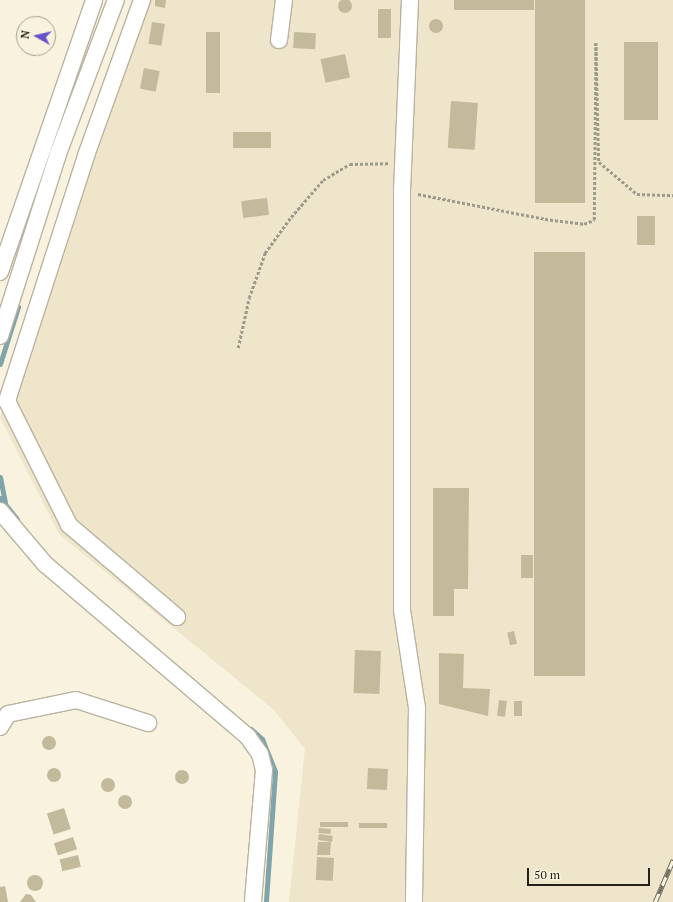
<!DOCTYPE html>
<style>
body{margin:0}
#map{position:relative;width:673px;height:902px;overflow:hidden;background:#f8f2de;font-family:"PT Serif",serif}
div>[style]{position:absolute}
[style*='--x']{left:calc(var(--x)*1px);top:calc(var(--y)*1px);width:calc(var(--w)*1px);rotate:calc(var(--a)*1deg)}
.built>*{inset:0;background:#eee5ca}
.stream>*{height:5px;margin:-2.5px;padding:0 2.5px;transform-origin:2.5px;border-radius:2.5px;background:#7fa4ab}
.building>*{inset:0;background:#c3ba9c;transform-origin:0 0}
.round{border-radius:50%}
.path>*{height:2.5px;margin-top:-1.25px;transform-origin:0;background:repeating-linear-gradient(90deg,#9e9a8b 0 3px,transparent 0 5px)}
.roads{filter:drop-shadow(1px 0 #b9b3a0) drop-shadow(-1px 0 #b9b3a0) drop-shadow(0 1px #b9b3a0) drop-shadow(0 -1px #b9b3a0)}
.street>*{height:16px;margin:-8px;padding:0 8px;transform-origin:8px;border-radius:8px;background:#fff}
.rail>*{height:4.5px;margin-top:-2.25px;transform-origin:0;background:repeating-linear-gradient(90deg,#f8f2de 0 9px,#736f64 0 18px);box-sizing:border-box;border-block:1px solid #736f64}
span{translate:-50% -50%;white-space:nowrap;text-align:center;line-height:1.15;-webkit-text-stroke:4px #f8f2de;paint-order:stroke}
.north{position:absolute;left:16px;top:16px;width:40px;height:40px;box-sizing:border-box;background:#f8f2de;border:1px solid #a39e90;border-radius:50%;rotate:278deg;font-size:11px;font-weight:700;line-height:16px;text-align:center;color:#23211a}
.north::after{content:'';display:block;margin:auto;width:14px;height:18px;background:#6552cb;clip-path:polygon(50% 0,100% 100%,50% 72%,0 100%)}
.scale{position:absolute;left:527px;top:868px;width:123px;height:18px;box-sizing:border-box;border:2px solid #23211a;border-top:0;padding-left:5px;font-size:12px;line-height:14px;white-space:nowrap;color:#23211a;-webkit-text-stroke:3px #f8f2de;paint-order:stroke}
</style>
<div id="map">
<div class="built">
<div style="clip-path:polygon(139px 0,673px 0,673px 902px,289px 902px,305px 749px,274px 710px,59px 534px,0 417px)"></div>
</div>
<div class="stream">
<div style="--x:0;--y:364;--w:60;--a:-72.5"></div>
<div style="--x:0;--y:477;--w:26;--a:79"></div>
<div style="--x:0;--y:498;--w:27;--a:51"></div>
<div style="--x:251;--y:729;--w:15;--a:42"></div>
<div style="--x:262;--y:739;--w:35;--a:68"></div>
<div style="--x:275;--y:772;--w:130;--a:94"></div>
</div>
<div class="building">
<div class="round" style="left:338px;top:-1px;width:14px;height:14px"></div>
<div style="clip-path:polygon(155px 0,166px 0,165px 8px,155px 6px)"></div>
<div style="left:454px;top:0;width:80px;height:10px"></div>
<div style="left:535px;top:0;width:50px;height:203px"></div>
<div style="left:378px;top:9px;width:13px;height:29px"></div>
<div class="round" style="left:429px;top:19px;width:14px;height:14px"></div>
<div style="left:152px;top:22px;width:13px;height:22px;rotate:9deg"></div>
<div style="left:206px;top:32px;width:14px;height:61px"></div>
<div style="left:294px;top:32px;width:22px;height:16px;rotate:3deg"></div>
<div style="left:624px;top:42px;width:34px;height:78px"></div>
<div style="left:345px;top:54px;width:24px;height:25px;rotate:78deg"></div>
<div style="left:144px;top:68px;width:16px;height:21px;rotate:11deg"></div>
<div style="left:451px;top:101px;width:27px;height:47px;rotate:4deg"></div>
<div style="left:233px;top:132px;width:38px;height:16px"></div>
<div style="left:267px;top:198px;width:17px;height:26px;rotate:83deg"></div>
<div style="left:637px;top:216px;width:18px;height:29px"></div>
<div style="left:534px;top:252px;width:51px;height:424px"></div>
<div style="clip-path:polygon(433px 488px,469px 488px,468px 589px,454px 589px,454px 616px,433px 616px)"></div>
<div style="left:521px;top:555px;width:12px;height:23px"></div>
<div style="left:514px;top:631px;width:13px;height:7px;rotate:77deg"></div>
<div style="left:355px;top:650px;width:26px;height:43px;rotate:2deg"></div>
<div style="clip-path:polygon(439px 653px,464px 654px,463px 688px,490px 689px,488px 716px,439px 704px)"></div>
<div style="left:499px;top:700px;width:8px;height:16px;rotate:7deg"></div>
<div style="left:514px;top:701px;width:8px;height:15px"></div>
<div class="round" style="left:42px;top:736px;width:14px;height:14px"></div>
<div style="left:368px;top:768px;width:20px;height:21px;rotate:3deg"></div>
<div class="round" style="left:47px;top:768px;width:14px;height:14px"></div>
<div class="round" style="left:175px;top:770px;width:14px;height:14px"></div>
<div class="round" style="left:101px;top:778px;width:14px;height:14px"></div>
<div class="round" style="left:118px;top:795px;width:14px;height:14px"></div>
<div style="left:64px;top:808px;width:22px;height:18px;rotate:72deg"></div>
<div style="left:320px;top:822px;width:28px;height:5px"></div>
<div style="left:359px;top:823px;width:28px;height:5px"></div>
<div style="left:319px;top:828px;width:12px;height:5px;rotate:5deg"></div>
<div style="left:319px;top:834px;width:14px;height:6px;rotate:8deg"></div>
<div style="left:73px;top:837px;width:13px;height:20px;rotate:72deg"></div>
<div style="clip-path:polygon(318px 842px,331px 842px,330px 855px,317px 855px)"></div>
<div style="left:78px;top:855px;width:12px;height:19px;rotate:76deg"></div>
<div style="left:317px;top:857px;width:17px;height:23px;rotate:3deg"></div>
<div class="round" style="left:27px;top:875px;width:16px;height:16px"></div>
<div style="clip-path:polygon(5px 886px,8px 902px,0 902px,0 887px)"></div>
<div style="clip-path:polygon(26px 894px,31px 895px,36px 902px,20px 902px)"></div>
</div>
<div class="path">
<div style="--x:418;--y:194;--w:129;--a:11.1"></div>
<div style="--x:545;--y:219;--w:39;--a:7"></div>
<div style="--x:584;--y:224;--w:11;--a:-22"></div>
<div style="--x:594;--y:220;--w:177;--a:-89.4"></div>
<div style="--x:596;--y:43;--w:119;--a:88.6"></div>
<div style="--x:599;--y:162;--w:50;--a:40.1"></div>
<div style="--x:637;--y:194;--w:36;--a:2"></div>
<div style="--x:238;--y:348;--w:51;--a:-77.6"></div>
<div style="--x:249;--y:298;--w:48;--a:-70.4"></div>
<div style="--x:265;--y:253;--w:44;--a:-54.2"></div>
<div style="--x:291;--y:217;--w:49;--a:-49.1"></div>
<div style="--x:323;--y:180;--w:31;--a:-31"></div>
<div style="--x:350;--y:164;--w:39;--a:-1"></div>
</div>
<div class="roads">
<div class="street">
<div style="--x:142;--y:0;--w:163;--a:109.8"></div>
<div style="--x:87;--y:153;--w:261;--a:107.9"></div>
<div style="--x:7;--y:401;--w:139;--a:63.4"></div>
<div style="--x:69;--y:525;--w:142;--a:40.4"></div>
<div style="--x:410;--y:0;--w:191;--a:92.4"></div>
<div style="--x:402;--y:191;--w:419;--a:90"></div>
<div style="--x:402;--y:610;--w:99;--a:81.3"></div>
<div style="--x:417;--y:708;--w:194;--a:90.9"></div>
<div style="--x:279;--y:40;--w:40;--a:-82.9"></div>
<div style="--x:0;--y:272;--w:288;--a:-70.9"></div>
<div style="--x:0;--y:336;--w:191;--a:-72.3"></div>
<div style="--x:58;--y:154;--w:165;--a:-69.4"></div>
<div style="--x:0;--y:511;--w:70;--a:49.7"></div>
<div style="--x:45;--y:564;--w:267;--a:40.4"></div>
<div style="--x:248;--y:737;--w:21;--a:55"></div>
<div style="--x:260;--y:754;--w:16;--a:76"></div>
<div style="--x:264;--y:770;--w:132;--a:94.8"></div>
<div style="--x:0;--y:727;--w:15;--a:-58"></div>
<div style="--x:8;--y:714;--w:69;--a:-11.6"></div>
<div style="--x:76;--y:700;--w:76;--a:17.7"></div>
</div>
</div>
<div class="rail">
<div style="--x:655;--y:902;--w:46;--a:-66.8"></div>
</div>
<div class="north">N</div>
<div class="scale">50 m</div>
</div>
